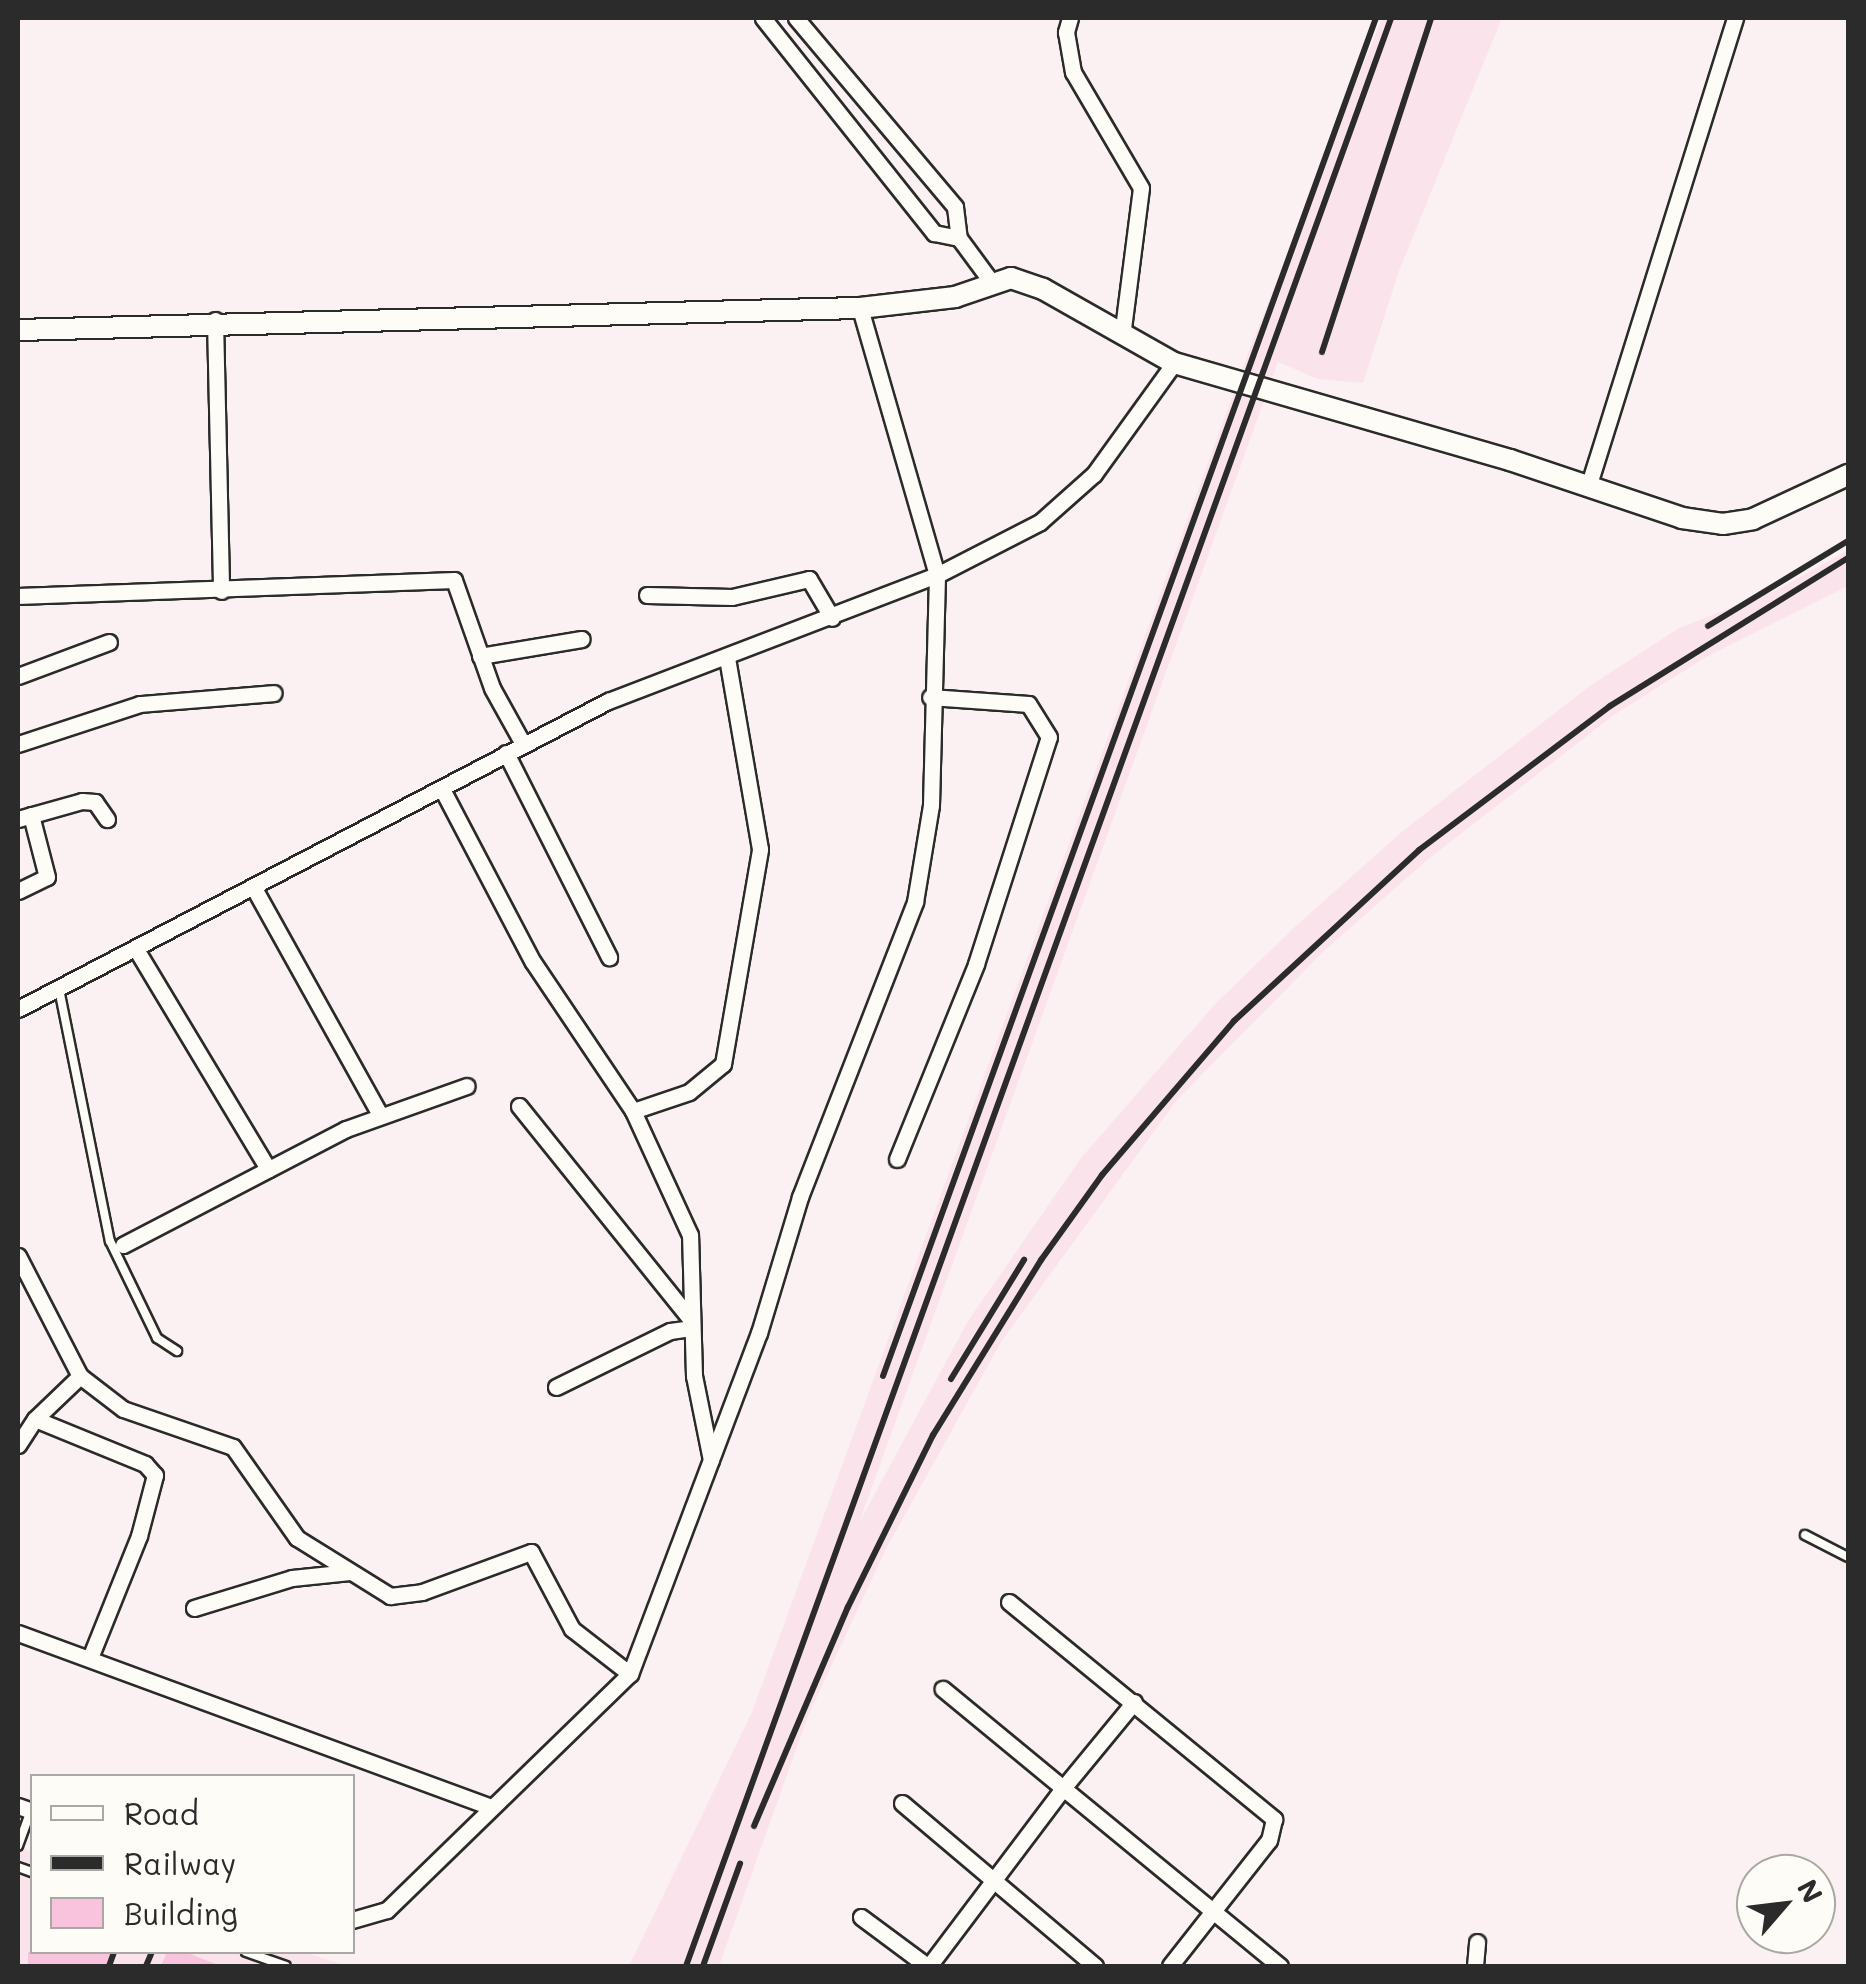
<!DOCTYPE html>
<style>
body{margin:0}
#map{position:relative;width:1866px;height:1984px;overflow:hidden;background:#fcf1f2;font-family:Mali,sans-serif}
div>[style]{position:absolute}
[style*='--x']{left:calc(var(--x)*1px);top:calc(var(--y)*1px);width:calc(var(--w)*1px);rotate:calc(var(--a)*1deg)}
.built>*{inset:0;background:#fbe3ec}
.building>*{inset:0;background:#fac3dd;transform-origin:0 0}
.roads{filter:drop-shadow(2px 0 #2b2b2b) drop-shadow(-2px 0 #2b2b2b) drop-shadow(0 2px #2b2b2b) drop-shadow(0 -2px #2b2b2b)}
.lane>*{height:8px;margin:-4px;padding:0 4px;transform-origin:4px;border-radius:4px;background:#fdfcf7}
.street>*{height:15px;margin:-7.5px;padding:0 7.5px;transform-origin:7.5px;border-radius:7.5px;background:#fdfcf7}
.secondary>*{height:20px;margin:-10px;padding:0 10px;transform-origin:10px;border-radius:10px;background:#fdfcf7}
.rail>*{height:6px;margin:-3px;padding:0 3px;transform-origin:3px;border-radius:3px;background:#2b2b2b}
span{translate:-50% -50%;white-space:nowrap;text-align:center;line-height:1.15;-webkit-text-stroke:8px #fdfcf7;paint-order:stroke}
.frame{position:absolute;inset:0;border:20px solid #2b2b2b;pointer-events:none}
.legend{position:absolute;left:30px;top:1774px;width:325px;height:180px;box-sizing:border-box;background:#fdfcf7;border:2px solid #a9a8a5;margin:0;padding:12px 18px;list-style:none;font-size:30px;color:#2b2b2b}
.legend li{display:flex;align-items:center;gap:20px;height:50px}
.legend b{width:50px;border:2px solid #a9a8a5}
.north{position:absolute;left:1736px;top:1854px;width:100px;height:100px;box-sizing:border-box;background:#fdfcf7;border:2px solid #a9a8a5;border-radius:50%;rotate:62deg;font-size:28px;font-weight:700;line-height:40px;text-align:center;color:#2b2b2b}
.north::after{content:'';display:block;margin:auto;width:35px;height:45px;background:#2b2b2b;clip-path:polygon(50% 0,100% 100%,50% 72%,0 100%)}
</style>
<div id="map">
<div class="built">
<div style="clip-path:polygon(1382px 18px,1502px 18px,1399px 271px,1363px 383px,1318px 379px,1278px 362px,859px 1523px,968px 1321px,1081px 1158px,1216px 1003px,1298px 924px,1404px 830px,1591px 685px,1679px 628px,1779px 589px,1848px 550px,1848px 586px,1706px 657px,1614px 715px,1427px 860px,1322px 953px,1177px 1100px,1001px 1342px,886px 1549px,808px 1716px,719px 1966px,629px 1966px,752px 1712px,1250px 348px)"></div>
<div style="clip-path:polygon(18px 1846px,32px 1852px,32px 1952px,305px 1952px,346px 1966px,18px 1966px)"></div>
</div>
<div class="building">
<div style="left:28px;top:1952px;width:84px;height:15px"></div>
<div style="clip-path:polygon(167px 1952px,185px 1952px,221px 1966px,161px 1966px)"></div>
</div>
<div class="roads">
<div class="lane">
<div style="--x:59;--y:989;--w:257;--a:78.6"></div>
<div style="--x:110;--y:1241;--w:108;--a:64.1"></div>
<div style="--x:157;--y:1338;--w:24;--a:33"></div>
<div style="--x:1805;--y:1535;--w:48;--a:27.1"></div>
<div style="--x:18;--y:1846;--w:37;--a:-70"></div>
<div style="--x:18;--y:1867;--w:15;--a:20"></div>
<div style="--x:246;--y:1952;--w:42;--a:19.3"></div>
</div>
<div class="street">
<div style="--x:763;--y:18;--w:275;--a:51.5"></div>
<div style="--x:934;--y:233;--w:25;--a:11"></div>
<div style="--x:796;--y:18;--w:247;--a:49.9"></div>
<div style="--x:955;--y:207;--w:31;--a:83"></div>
<div style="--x:959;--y:238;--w:52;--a:53.6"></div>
<div style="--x:1070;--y:18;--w:15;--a:106"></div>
<div style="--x:1066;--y:32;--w:41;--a:80.1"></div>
<div style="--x:1073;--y:72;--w:134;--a:59.6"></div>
<div style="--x:1141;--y:188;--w:149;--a:97.3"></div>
<div style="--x:215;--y:320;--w:271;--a:88.7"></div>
<div style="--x:1589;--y:484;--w:488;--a:-72.6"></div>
<div style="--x:647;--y:595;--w:85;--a:1.3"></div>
<div style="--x:732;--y:597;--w:79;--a:-13.2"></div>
<div style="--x:809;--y:579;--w:45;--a:59.5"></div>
<div style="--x:18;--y:596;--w:436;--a:-2.1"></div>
<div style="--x:454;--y:580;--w:114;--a:70.6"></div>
<div style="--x:492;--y:688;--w:64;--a:61"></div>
<div style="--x:480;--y:656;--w:103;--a:-9.5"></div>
<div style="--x:18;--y:676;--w:97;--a:-20.5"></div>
<div style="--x:18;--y:744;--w:128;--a:-18.2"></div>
<div style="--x:140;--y:704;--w:134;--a:-4.7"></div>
<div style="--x:506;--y:753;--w:229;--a:63.2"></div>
<div style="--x:442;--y:789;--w:195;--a:62.3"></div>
<div style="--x:533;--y:962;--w:179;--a:56.1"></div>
<div style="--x:18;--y:819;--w:66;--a:-15.7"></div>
<div style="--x:82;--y:801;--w:13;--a:4"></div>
<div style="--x:95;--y:802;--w:21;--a:55"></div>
<div style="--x:255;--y:890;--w:257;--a:60.9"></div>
<div style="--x:18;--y:891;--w:32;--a:-26"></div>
<div style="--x:47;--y:877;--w:64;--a:-104.5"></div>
<div style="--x:136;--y:949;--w:257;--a:59"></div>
<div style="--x:18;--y:1009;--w:666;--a:-27.57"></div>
<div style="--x:608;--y:701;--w:352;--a:-21"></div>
<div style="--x:937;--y:575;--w:116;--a:-27.2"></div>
<div style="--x:1040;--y:522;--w:72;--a:-41.6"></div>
<div style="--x:1094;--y:474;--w:137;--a:-54.2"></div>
<div style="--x:519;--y:1106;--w:275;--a:51.2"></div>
<div style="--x:897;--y:1159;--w:210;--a:-67.9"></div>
<div style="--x:976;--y:964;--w:238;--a:-72.2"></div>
<div style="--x:1049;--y:737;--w:39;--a:-122"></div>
<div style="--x:1028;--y:704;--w:98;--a:-175.9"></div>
<div style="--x:123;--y:1245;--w:251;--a:-27.5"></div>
<div style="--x:346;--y:1129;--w:128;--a:-19.6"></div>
<div style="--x:18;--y:1256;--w:135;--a:62.7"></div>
<div style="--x:80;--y:1376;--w:62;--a:136.3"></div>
<div style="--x:80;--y:1376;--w:54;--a:37.5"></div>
<div style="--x:123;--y:1409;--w:116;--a:19.1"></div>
<div style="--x:233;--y:1447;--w:111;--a:54.9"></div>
<div style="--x:297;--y:1538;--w:110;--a:31.9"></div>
<div style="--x:390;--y:1596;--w:32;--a:-7"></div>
<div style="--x:422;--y:1592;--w:116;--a:-20.2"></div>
<div style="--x:531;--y:1552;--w:87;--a:62"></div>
<div style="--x:572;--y:1629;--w:73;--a:37.8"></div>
<div style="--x:556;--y:1387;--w:127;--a:-26.2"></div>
<div style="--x:670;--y:1331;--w:21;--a:-8"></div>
<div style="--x:18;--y:1445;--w:31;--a:-57"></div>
<div style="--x:35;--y:1419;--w:119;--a:22.2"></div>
<div style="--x:145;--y:1464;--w:15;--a:48"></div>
<div style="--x:155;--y:1475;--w:63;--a:104.7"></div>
<div style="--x:139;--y:1536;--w:131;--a:111.9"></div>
<div style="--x:711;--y:1460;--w:86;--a:-101.4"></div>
<div style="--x:694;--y:1376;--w:141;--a:-91.6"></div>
<div style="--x:690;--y:1235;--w:136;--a:-114.7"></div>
<div style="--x:633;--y:1111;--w:59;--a:-18.7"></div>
<div style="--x:689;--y:1092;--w:44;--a:-39.5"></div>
<div style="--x:723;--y:1064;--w:218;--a:-80.2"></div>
<div style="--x:760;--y:849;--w:195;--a:-99.8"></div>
<div style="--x:1009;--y:1602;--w:343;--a:39.3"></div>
<div style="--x:1274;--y:1819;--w:22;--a:103"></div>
<div style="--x:1269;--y:1840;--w:160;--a:128.2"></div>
<div style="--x:194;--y:1608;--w:102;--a:-17"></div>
<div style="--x:292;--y:1578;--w:58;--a:-5.9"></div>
<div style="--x:18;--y:1633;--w:500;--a:20.2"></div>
<div style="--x:1134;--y:1702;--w:112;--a:129.5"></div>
<div style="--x:1063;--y:1788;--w:281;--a:39.4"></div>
<div style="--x:902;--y:1803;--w:253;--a:40.2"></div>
<div style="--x:18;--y:1806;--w:15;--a:20"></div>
<div style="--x:861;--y:1917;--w:82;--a:36.6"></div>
<div style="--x:352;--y:1920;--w:36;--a:-16"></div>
<div style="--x:387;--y:1910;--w:339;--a:-44.2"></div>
<div style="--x:630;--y:1674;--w:365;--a:-69.3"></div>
<div style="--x:759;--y:1333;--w:142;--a:-73.2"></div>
<div style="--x:800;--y:1197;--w:317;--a:-68.7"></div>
<div style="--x:915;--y:902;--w:98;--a:-80.6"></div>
<div style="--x:931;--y:805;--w:230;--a:-88.5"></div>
<div style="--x:937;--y:575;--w:278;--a:-106.1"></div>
<div style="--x:929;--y:1966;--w:223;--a:-53"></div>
<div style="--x:1063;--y:1788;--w:156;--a:-140.5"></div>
<div style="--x:1475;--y:1966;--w:24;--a:-85"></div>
</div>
<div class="secondary">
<div style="--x:18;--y:330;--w:842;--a:-1.5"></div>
<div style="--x:860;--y:308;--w:96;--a:-6.6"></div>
<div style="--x:955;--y:297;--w:59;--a:-18.7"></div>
<div style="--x:1011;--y:278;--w:34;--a:19"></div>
<div style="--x:1043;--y:289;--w:150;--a:29.5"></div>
<div style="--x:1174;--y:363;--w:350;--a:16.1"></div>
<div style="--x:1510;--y:460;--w:182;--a:18.6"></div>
<div style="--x:1682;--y:518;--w:41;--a:8.3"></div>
<div style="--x:1723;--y:524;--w:30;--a:-9"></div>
<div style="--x:1753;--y:519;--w:105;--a:-24.9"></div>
</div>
</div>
<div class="rail">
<div style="--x:1322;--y:352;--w:351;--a:-71.9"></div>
<div style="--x:1708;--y:626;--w:164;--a:-31.3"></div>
<div style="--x:883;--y:1376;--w:1445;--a:-70.05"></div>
<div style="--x:951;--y:1379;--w:140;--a:-58.5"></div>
<div style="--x:754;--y:1826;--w:238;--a:-66.8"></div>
<div style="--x:848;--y:1607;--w:192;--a:-63.7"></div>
<div style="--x:933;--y:1435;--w:206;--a:-58.3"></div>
<div style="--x:1041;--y:1260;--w:105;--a:-54.3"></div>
<div style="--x:1102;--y:1175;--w:203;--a:-49.4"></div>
<div style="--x:1234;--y:1021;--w:252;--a:-42.7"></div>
<div style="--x:1419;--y:850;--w:239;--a:-37"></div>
<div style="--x:1610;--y:706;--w:280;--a:-31.9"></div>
<div style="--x:109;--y:1966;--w:15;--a:-70"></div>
<div style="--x:146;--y:1966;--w:15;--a:-67"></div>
<div style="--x:686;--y:1966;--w:2072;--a:-70.1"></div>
<div style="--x:703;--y:1966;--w:109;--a:-70.1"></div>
</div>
<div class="frame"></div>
<ul class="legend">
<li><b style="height:12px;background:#fdfcf7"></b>Road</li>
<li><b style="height:12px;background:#2b2b2b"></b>Railway</li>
<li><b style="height:28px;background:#fac3dd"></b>Building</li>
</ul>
<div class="north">N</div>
</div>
